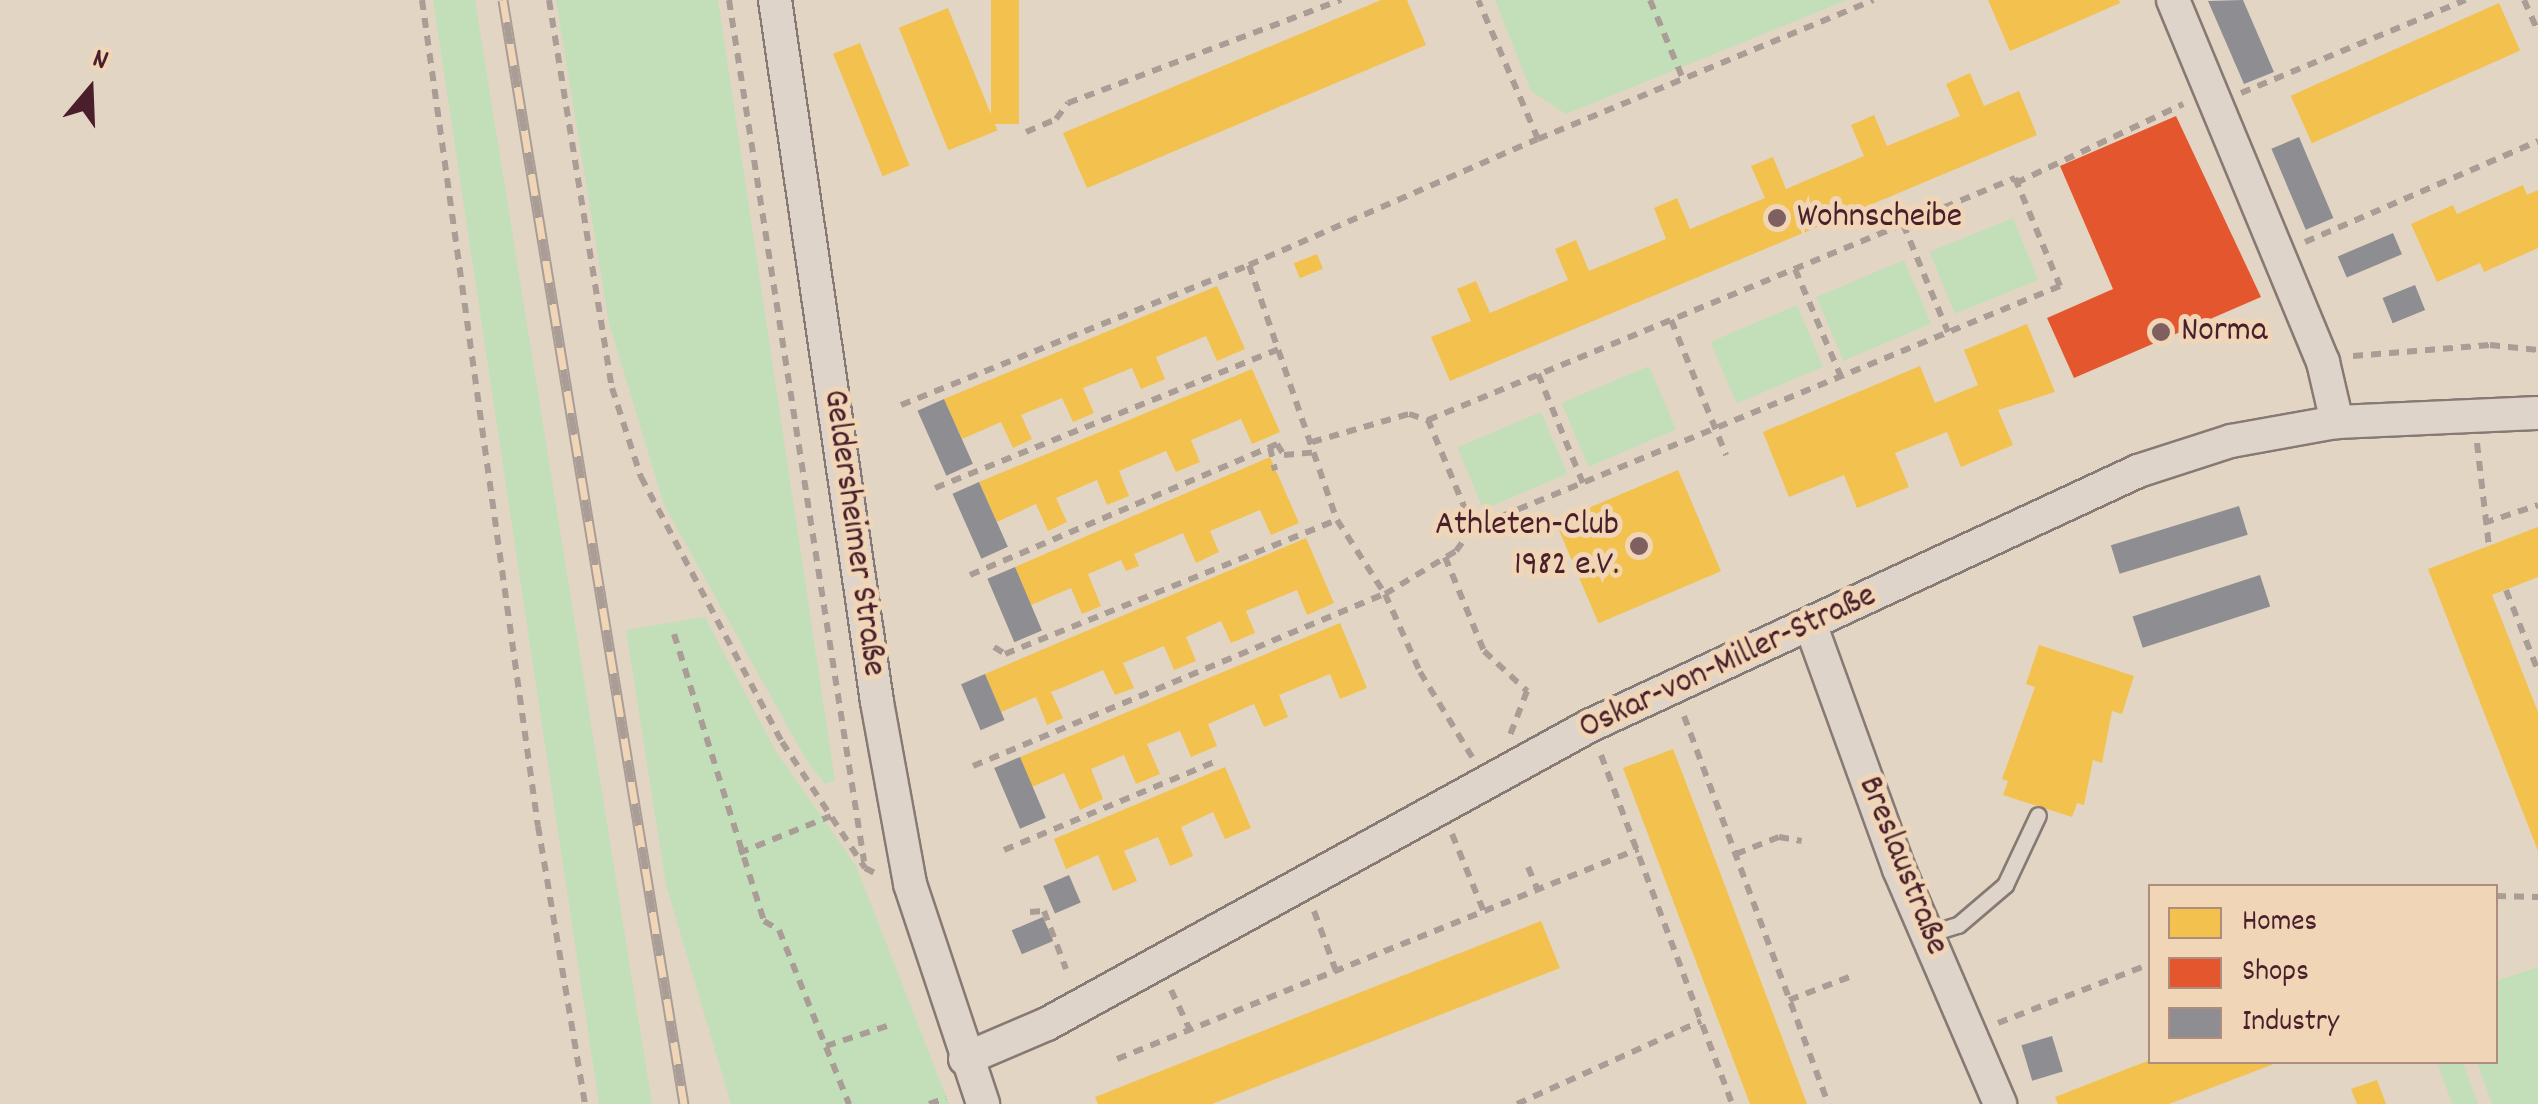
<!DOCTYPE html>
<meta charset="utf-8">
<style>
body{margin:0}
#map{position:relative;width:2538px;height:1104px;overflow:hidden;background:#e3d5c4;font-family:Dekko,sans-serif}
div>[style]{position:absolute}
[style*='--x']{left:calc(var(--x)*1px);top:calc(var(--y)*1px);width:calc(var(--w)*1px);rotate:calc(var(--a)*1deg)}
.green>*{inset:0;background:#c2dfb9;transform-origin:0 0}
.homes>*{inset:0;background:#f2c14e;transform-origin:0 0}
.shops>*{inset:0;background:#e4572e}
.industry>*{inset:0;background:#8d8d92;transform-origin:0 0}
.path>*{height:6px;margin-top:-3px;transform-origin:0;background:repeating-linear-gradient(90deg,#a99d96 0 10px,transparent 0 18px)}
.roads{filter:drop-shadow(2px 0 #877973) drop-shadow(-2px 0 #877973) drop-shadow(0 2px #877973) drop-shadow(0 -2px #877973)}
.lane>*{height:15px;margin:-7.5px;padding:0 7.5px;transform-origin:7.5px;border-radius:7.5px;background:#ded4c9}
.street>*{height:32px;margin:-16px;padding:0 16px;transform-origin:16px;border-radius:16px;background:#ded4c9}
.rail>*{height:11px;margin-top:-5.5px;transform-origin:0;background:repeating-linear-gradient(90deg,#f0d6b7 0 22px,#a99d96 0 44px);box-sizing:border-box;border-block:2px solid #a99d96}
.dots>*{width:28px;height:28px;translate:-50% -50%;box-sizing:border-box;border:5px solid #f0d6b7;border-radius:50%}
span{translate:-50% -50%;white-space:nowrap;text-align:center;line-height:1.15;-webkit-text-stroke:10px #f0d6b7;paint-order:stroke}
.poi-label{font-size:35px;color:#4a1f2b}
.left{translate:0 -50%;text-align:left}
.right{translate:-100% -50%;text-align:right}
.street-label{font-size:35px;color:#4a1f2b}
.legend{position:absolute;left:2148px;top:884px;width:350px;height:180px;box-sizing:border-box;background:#f0d6b7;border:2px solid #ae8d7f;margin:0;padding:12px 18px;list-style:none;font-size:30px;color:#4a1f2b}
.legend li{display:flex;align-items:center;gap:20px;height:50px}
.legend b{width:50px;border:2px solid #ae8d7f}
.north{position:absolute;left:40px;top:40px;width:100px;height:100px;-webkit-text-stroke:8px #f0d6b7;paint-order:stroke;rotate:19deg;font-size:28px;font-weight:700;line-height:40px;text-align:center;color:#4a1f2b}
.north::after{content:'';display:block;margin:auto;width:35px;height:45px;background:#4a1f2b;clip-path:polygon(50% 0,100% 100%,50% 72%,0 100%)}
</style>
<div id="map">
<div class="green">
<div style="clip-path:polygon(433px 0,475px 0,652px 1104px,599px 1104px)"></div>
<div style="clip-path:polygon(556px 0,718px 0,835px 781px,825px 784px,807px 761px,664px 505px,609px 323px)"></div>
<div style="clip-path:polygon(1495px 0,1847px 0,1566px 114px,1531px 91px)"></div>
<div style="left:2013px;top:218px;width:67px;height:90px;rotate:68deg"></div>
<div style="left:1904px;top:260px;width:69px;height:95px;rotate:67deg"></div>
<div style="left:1797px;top:305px;width:67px;height:94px;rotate:67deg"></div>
<div style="left:1649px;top:366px;width:69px;height:95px;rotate:67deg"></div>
<div style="left:1541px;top:412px;width:67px;height:91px;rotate:67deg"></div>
<div style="clip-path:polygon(705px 617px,775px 750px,856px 866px,949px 1104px,731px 1104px,666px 885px,626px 630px)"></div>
<div style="clip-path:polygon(2538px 967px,2538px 1104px,2492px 1104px,2477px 1062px,2496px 1062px,2496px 981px)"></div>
<div style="clip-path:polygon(2437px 1062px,2463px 1062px,2478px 1104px,2452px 1104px)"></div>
</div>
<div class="homes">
<div style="left:991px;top:0;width:28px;height:124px"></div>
<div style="clip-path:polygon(1381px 0,1407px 0,1426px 45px,1087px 188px,1063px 133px)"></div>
<div style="clip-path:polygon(1988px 0,2119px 0,2120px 3px,2010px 51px)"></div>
<div style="left:2499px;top:3px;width:52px;height:228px;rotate:66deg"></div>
<div style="left:948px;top:8px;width:132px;height:53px;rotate:68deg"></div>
<div style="left:860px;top:43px;width:132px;height:29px;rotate:68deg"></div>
<div style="clip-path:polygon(1970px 73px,1984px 106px,2019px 91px,2037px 135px,1450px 381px,1431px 337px,1471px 321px,1457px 289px,1476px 281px,1490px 313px,1568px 280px,1555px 249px,1576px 240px,1589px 271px,1666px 239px,1654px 208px,1677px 198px,1690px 229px,1765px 198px,1751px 166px,1773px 157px,1786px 189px,1864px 156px,1851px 125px,1874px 115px,1887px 146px,1960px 116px,1946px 84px)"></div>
<div style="clip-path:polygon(2523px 185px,2527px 195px,2538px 190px,2538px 248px,2484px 272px,2480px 263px,2437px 282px,2411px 224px,2453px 205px,2457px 214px)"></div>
<div style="left:1317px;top:254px;width:16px;height:25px;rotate:68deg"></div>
<div style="clip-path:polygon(1217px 286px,1245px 349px,1217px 361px,1206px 336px,1156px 357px,1165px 379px,1141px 389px,1132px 368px,1083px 388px,1094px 413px,1073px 422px,1062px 398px,1021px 415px,1032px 439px,1013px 448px,1001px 422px,962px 439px,944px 399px)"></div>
<div style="clip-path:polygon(2027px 324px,2055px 392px,1998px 410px,2013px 445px,1961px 467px,1947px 432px,1895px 453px,1909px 487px,1857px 508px,1844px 475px,1789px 497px,1763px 432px,1920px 366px,1935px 403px,1978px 385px,1964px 350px)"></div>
<div style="clip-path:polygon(1252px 369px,1280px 432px,1252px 444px,1241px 419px,1191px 440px,1200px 462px,1176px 472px,1166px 451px,1119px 471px,1129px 496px,1107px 505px,1097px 480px,1056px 498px,1067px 522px,1048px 531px,1036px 504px,997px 522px,979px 482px)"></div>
<div style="clip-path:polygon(1270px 457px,1299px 523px,1271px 535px,1260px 510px,1210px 531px,1219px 552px,1196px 563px,1183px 533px,1134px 554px,1139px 566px,1126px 571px,1121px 560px,1088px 574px,1101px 606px,1082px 614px,1071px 588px,1031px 605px,1015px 567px)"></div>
<div style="left:1678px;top:470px;width:110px;height:133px;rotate:67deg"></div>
<div style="clip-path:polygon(2538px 527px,2538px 577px,2492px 595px,2538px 712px,2538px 851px,2428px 569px)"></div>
<div style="clip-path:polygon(1306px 538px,1334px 603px,1307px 615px,1297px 590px,1246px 611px,1255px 633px,1231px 643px,1221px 621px,1186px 637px,1196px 661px,1174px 670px,1164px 646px,1123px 663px,1134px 688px,1115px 695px,1103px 670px,1064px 687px,1051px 692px,1063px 718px,1047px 725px,1036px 697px,1001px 712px,985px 674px)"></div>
<div style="clip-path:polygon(1340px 623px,1367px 688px,1340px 699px,1330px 674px,1279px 695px,1288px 717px,1264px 727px,1254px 704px,1208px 724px,1217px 746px,1191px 757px,1180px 731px,1147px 744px,1160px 774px,1136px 784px,1124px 755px,1091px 769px,1103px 799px,1080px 810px,1064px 773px,1032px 787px,1020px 757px)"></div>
<div style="clip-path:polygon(2039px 645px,2134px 676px,2122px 714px,2112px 711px,2102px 763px,2093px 760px,2084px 805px,2077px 803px,2072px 817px,2003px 795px,2008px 781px,2002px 779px,2035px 687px,2026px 684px)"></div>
<div style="clip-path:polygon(1673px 749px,1701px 822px,1807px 1104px,1750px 1104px,1678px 914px,1623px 768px)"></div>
<div style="clip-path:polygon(1225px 767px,1251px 828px,1225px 839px,1213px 812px,1181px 827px,1193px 856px,1170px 866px,1158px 837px,1124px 851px,1137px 881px,1113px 891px,1098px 855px,1066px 869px,1054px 839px)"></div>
<div style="clip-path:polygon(1541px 921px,1560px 968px,1212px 1104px,1098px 1104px,1095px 1097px)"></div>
<div style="clip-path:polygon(2150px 1060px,2150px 1062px,2279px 1062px,2169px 1104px,2058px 1104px,2055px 1097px)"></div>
<div style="clip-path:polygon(2377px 1080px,2386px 1104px,2357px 1104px,2351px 1089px)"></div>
</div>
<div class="shops">
<div style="clip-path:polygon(2176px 116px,2261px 297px,2074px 378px,2047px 318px,2113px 289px,2060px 166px)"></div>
</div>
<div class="industry">
<div style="clip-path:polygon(2243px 0,2274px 72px,2244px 84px,2208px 1px)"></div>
<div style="left:2299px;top:137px;width:88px;height:30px;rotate:67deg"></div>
<div style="left:2393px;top:233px;width:23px;height:60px;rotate:67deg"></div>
<div style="left:2415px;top:285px;width:27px;height:35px;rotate:68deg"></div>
<div style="left:944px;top:399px;width:71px;height:29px;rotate:66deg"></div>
<div style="left:979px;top:482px;width:71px;height:29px;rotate:66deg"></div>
<div style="left:2239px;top:506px;width:30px;height:134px;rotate:73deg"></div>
<div style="left:1015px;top:567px;width:69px;height:30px;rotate:67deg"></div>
<div style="left:2260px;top:575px;width:33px;height:134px;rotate:72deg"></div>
<div style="left:985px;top:674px;width:50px;height:26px;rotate:67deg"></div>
<div style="left:1020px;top:757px;width:66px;height:28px;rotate:67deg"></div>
<div style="left:1069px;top:875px;width:30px;height:28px;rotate:67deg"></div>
<div style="left:1043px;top:917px;width:26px;height:34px;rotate:67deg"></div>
<div style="left:2052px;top:1036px;width:37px;height:32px;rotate:73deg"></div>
</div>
<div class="path">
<div style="--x:422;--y:0;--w:834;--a:82.01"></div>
<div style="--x:538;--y:826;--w:282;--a:80.4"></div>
<div style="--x:549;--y:0;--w:393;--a:80.8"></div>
<div style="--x:612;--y:388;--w:94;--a:72"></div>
<div style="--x:641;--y:477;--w:300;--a:62"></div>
<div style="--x:782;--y:742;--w:151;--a:56.6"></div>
<div style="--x:865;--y:868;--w:11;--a:27"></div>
<div style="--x:729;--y:0;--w:872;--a:81.09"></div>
<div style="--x:1650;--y:0;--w:86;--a:67.3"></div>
<div style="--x:2524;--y:0;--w:34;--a:66"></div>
<div style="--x:2241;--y:93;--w:243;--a:-22.5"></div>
<div style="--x:1026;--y:132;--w:33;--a:-23"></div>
<div style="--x:1056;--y:119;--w:20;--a:-53"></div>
<div style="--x:1068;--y:103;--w:292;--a:-20.7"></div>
<div style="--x:1538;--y:139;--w:363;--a:-22.5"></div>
<div style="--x:2016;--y:183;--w:185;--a:-25.3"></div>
<div style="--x:1903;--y:224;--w:117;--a:67.4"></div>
<div style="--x:2305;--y:242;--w:254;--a:-23.4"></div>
<div style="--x:1249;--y:265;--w:270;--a:71"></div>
<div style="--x:1337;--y:520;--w:88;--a:57"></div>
<div style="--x:1385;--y:594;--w:85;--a:65.8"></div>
<div style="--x:1420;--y:672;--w:100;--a:58.5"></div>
<div style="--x:1795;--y:269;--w:117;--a:66.9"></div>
<div style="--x:1671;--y:320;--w:146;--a:67.8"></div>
<div style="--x:2353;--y:356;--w:137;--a:-4.6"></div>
<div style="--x:2490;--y:345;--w:48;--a:5.9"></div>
<div style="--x:1538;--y:374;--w:118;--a:67.6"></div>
<div style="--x:901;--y:405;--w:375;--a:-21.9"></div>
<div style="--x:1249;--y:265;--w:315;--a:-23.6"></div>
<div style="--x:1538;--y:139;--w:151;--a:-113.3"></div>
<div style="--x:1312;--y:442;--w:101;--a:-16.1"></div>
<div style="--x:1409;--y:414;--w:20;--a:18"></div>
<div style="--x:1428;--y:420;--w:635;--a:-22.4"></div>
<div style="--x:2015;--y:178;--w:117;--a:67.4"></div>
<div style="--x:2060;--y:286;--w:635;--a:157.6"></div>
<div style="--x:1473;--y:528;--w:117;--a:-112.6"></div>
<div style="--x:2477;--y:443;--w:104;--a:83.4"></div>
<div style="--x:1270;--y:447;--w:24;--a:78"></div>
<div style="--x:935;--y:488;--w:371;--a:-22"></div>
<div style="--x:2484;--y:523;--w:57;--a:-18.4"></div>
<div style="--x:1445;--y:557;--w:102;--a:67.5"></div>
<div style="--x:1484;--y:651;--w:59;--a:42.9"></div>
<div style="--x:1527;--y:691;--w:47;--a:111.1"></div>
<div style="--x:970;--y:575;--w:334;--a:-23.1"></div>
<div style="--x:1277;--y:444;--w:13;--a:58"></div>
<div style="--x:1284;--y:455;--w:33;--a:-5"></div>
<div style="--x:2506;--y:590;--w:87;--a:68.4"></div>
<div style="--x:674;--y:634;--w:301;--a:72.6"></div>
<div style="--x:764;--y:921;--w:17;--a:31"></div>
<div style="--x:779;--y:930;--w:188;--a:68.1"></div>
<div style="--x:994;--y:647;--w:13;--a:32"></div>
<div style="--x:1005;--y:654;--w:358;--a:-22"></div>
<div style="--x:1684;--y:716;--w:414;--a:69.6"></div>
<div style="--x:1601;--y:755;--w:373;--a:69.4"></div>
<div style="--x:973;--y:766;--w:446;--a:-22.7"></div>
<div style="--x:1385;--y:594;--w:83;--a:-31.2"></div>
<div style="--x:1456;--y:551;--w:29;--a:-54"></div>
<div style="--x:1452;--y:834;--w:84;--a:67.7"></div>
<div style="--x:1004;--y:850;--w:231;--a:-22.7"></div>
<div style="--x:739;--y:853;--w:99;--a:-21.9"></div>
<div style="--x:1736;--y:854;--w:46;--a:-21.6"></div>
<div style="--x:1779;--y:837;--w:23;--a:10"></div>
<div style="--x:1528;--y:867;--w:25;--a:67"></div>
<div style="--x:2496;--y:896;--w:42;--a:1.4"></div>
<div style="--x:1314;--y:911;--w:64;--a:69.9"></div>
<div style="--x:1030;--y:912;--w:14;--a:-4"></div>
<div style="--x:1044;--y:911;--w:62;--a:69.2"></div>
<div style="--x:1171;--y:990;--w:44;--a:64.6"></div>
<div style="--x:1789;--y:1000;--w:67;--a:-20.9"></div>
<div style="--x:1998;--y:1023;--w:163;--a:-21.2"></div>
<div style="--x:826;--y:1046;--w:71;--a:-18.2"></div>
<div style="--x:1117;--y:1059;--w:562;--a:-21.95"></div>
<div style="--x:929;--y:1104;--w:18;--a:-19"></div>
<div style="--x:1517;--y:1104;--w:202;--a:-24.3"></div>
</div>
<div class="roads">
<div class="lane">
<div style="--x:1928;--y:934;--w:31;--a:-17"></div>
<div style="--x:1958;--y:925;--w:62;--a:-40.4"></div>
<div style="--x:2005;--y:885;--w:77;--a:-64.8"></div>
</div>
<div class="street">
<div style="--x:775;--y:0;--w:709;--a:81.73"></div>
<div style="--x:877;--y:702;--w:185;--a:79.7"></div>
<div style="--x:910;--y:884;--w:232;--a:71.6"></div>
<div style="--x:2173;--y:0;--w:392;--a:67.5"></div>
<div style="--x:2323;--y:362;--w:62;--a:76.9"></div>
<div style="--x:1811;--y:626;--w:258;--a:70.1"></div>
<div style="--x:1899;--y:869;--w:256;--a:66.7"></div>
<div style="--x:965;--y:1059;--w:89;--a:-23.1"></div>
<div style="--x:1047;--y:1024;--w:619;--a:-28.8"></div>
<div style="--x:1589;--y:726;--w:605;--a:-24.91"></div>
<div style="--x:2138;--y:471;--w:98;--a:-17.9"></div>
<div style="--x:2231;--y:441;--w:108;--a:-10.2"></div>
<div style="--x:2337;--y:422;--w:201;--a:-2.6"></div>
</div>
</div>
<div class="rail">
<div style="--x:503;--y:0;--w:1119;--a:80.69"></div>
</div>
<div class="dots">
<div style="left:1777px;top:218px;background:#805f61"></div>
<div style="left:2161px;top:332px;background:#805f61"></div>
<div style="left:1639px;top:546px;background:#805f61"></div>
</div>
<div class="poi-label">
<span class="left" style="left:1797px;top:218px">Wohnscheibe</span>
<span class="left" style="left:2181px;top:332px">Norma</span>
<span class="right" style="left:1619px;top:546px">Athleten-Club<br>1982 e.V.</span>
</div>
<div class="street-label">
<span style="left:853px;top:533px;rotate:82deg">Geldersheimer Straße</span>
<span style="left:1728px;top:663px;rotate:-25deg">Oskar-von-Miller-Straße</span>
<span style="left:1902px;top:866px;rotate:68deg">Breslaustraße</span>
</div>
<ul class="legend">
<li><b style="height:28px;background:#f2c14e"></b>Homes</li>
<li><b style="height:28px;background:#e4572e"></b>Shops</li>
<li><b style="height:28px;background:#8d8d92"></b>Industry</li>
</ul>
<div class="north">N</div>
</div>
